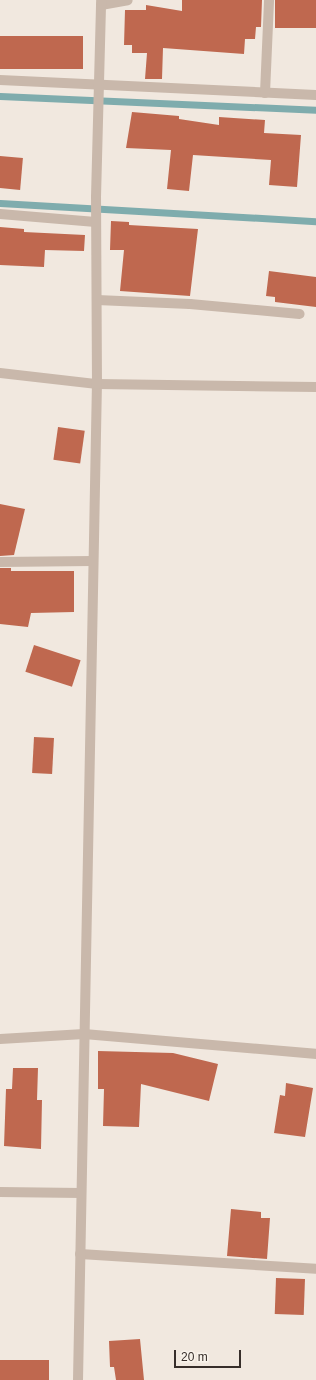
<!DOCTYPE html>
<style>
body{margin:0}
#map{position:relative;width:316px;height:1380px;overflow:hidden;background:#f1e8df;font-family:Arial,sans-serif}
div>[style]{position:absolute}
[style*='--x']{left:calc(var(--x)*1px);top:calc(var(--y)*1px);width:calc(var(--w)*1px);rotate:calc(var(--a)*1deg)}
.stream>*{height:7px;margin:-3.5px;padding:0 3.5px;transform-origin:3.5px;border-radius:3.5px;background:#7facad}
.building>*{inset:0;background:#bf684f;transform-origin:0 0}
.minor>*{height:10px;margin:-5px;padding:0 5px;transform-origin:5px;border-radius:5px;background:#c9b8ab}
span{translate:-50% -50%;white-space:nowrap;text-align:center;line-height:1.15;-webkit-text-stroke:4px #f9f3eb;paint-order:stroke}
.scale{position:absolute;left:174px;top:1350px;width:67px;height:18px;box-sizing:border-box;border:2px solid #372e2a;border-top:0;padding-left:5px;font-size:12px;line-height:14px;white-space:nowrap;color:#372e2a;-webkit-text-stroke:3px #f9f3eb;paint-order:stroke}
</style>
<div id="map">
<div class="stream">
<div style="--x:0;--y:96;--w:316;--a:2.5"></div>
<div style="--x:0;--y:203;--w:317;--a:3.3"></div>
</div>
<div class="building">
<div style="clip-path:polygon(182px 0,262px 0,261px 27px,256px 27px,255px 39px,245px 39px,244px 54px,163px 48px,162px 79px,145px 79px,147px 53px,132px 53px,132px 45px,124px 45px,125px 10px,146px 10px,146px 5px,182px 11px)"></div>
<div style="left:275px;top:0;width:41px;height:28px"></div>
<div style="left:0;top:36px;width:83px;height:33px"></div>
<div style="clip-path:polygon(132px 112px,179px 116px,179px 119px,219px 125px,219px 117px,265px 120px,264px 133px,301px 135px,297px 187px,269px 185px,271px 160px,193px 155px,189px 191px,167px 189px,171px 150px,126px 148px)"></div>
<div style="left:0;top:156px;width:23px;height:32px;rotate:5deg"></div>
<div style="clip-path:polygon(111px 221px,129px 222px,129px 225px,198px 229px,190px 296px,120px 291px,124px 250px,110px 250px)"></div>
<div style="clip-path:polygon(0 227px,24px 229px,24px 232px,85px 235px,84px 251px,45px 250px,44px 267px,0 265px)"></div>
<div style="clip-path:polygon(269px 271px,316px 277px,316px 307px,275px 302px,275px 297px,266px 296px)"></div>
<div style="left:58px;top:427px;width:27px;height:33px;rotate:8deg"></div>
<div style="clip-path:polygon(0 504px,25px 509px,14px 555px,0 556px)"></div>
<div style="clip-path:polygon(0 568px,11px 568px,11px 571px,74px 571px,74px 612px,31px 613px,28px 627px,0 624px)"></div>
<div style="left:34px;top:645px;width:49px;height:28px;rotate:18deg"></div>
<div style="left:34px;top:737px;width:20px;height:36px;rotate:3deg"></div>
<div style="clip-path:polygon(98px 1051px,173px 1053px,218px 1064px,209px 1101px,141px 1084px,139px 1127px,103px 1126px,104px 1089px,98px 1089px)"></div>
<div style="clip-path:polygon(13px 1068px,38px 1068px,37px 1100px,42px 1100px,41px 1149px,4px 1146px,6px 1089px,12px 1089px)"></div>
<div style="clip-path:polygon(286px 1083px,313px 1088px,305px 1137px,274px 1133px,280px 1095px,285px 1096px)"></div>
<div style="clip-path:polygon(231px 1209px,261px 1212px,261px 1218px,270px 1218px,267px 1259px,227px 1256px)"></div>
<div style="left:276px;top:1278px;width:29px;height:36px;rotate:2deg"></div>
<div style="clip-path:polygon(140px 1339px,144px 1380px,116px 1380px,114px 1367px,110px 1367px,109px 1341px)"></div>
<div style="left:0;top:1360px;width:49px;height:20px"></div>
</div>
<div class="minor">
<div style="--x:101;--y:5;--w:27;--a:-10"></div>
<div style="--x:0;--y:80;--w:316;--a:2.7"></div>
<div style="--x:265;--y:93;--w:93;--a:-87.5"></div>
<div style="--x:0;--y:214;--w:96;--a:4.8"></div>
<div style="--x:97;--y:300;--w:93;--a:2.5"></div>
<div style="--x:190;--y:304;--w:110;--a:5.2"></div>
<div style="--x:0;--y:373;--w:98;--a:6.5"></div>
<div style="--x:97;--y:384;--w:219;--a:0.8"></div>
<div style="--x:0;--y:562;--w:92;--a:-0.6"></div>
<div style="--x:0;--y:1039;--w:84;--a:-3.4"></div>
<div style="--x:84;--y:1034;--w:233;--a:4.9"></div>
<div style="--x:0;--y:1192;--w:81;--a:0.7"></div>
<div style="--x:80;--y:1254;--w:236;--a:3.6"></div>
<div style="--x:78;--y:1380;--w:996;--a:-88.91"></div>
<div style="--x:97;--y:384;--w:187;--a:-90.3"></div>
<div style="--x:96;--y:197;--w:197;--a:-88.5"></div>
</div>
<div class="scale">20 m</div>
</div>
